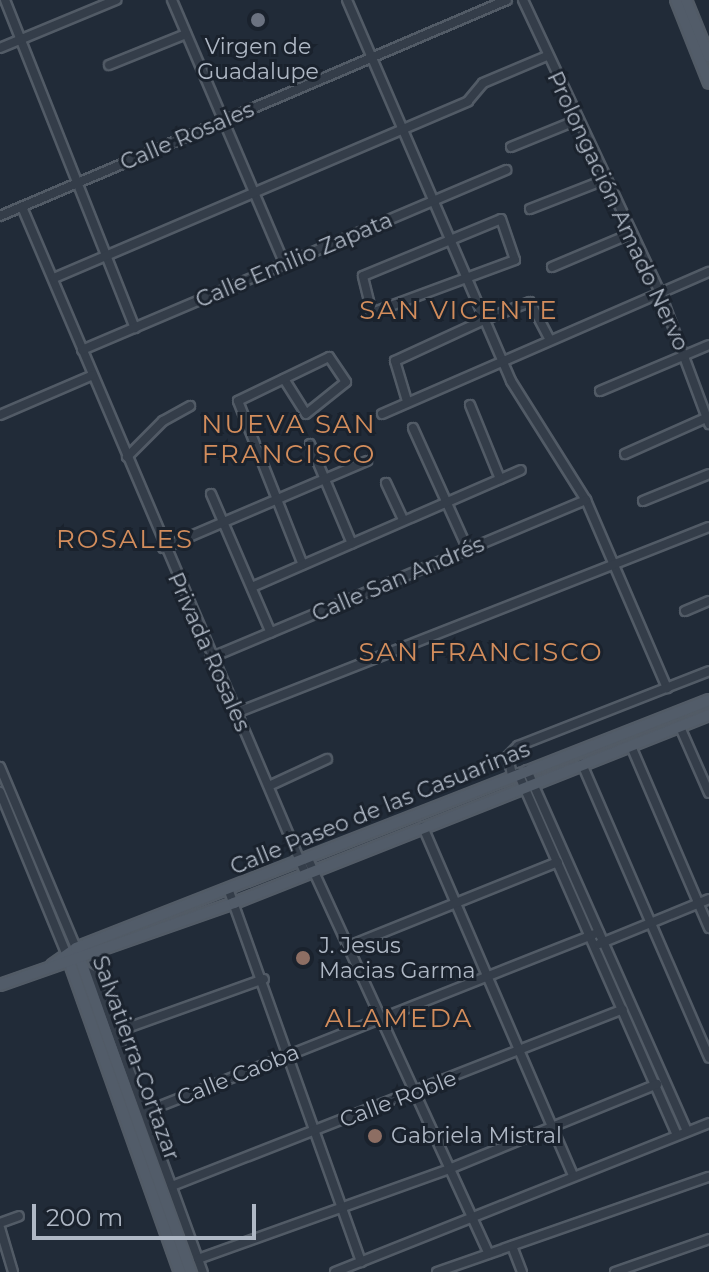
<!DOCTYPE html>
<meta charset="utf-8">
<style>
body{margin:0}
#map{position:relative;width:709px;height:1272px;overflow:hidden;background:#212b38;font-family:Montserrat,sans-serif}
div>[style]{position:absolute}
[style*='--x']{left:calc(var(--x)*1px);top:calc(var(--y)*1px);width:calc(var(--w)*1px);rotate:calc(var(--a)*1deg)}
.roads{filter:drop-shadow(2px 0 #525b66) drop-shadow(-2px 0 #525b66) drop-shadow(0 2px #525b66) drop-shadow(0 -2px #525b66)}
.minor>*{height:8px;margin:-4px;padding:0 4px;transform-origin:4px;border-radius:4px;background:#343d49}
.major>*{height:10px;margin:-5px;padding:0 5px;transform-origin:5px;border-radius:5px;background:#525c69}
.dots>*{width:22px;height:22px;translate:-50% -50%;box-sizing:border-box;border:4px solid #1a222d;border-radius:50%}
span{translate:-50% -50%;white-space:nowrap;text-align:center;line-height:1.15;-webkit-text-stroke:6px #1a222d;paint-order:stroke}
.poi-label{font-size:22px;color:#afb8c5}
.left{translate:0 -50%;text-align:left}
.street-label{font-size:22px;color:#afb8c5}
.quarter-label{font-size:26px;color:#d38d5c;letter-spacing:2px}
.scale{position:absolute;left:32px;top:1204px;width:224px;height:36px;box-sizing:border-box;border:4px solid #afb8c5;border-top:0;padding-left:10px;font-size:24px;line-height:28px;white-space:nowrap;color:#afb8c5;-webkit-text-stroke:6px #1a222d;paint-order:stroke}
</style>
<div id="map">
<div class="roads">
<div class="minor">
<div style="--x:5;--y:0;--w:353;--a:68.4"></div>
<div style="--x:172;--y:0;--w:286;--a:66.9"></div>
<div style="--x:347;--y:0;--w:415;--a:66.7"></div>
<div style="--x:511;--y:381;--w:141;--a:57.8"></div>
<div style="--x:586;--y:500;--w:205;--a:66.7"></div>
<div style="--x:523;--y:0;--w:323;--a:64.9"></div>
<div style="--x:660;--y:292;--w:141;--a:69.6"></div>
<div style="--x:0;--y:48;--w:126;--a:-22.5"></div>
<div style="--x:109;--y:65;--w:83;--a:-21.9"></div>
<div style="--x:511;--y:147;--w:71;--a:-22.2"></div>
<div style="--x:22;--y:207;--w:726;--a:66.97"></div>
<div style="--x:530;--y:209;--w:79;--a:-21.4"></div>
<div style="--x:0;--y:216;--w:551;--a:-23.08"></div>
<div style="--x:501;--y:219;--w:43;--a:71.1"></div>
<div style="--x:515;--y:260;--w:153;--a:159.7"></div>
<div style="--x:372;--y:313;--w:38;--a:-104"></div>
<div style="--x:363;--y:276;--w:149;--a:-22.4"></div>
<div style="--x:552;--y:267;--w:85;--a:-22.9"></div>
<div style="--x:54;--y:278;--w:450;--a:-23.1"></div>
<div style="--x:468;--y:101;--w:23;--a:-50"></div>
<div style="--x:483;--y:83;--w:69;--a:-22.9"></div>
<div style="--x:82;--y:350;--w:461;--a:-23"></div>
<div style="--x:284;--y:379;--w:41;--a:57.8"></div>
<div style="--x:306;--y:414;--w:51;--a:-38.7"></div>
<div style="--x:346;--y:382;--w:30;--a:-124"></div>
<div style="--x:329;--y:357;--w:101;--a:154.2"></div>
<div style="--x:238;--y:401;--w:176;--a:68.4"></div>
<div style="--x:600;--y:391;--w:118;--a:-22.9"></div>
<div style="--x:407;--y:401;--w:42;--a:-106.7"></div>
<div style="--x:395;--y:361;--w:100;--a:-24.8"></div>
<div style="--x:486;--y:319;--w:47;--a:-21.1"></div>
<div style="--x:530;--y:302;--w:43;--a:62.2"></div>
<div style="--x:470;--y:405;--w:80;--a:67.9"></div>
<div style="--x:382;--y:414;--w:357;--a:-23.5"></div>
<div style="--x:0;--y:415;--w:101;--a:-23.3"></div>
<div style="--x:413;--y:428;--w:134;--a:65.7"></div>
<div style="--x:310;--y:444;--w:108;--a:67.2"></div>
<div style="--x:625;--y:454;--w:91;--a:-24"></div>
<div style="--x:127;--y:457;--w:51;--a:-45"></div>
<div style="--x:163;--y:421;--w:31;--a:-29"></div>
<div style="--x:386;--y:483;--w:40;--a:65"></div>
<div style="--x:211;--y:494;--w:151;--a:66.7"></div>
<div style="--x:643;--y:501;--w:71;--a:-22.2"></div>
<div style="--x:163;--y:548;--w:222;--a:-23.1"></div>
<div style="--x:252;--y:587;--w:293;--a:-23.5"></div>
<div style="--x:685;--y:611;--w:26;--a:-23"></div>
<div style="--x:210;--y:658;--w:408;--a:-22.8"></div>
<div style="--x:236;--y:713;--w:508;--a:-21.47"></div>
<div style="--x:680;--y:727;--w:72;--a:66.3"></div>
<div style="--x:631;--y:746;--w:198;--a:66.8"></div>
<div style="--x:582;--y:764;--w:320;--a:66.6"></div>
<div style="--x:0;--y:767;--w:196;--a:67.2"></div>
<div style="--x:527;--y:770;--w:395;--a:66.1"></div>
<div style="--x:518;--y:773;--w:395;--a:66.3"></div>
<div style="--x:512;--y:775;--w:19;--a:-102"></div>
<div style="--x:508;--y:756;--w:14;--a:-45"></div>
<div style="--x:518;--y:746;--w:205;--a:-21.4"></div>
<div style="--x:269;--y:786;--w:64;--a:-25"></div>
<div style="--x:0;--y:792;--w:174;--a:67.7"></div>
<div style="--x:423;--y:827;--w:379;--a:66.7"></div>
<div style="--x:308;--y:859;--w:434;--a:65.4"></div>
<div style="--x:229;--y:891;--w:394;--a:70.4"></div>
<div style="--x:599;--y:944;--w:119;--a:-22.2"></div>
<div style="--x:349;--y:946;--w:225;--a:-21.9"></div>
<div style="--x:84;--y:970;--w:13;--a:29"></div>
<div style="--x:95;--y:976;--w:315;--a:70"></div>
<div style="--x:116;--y:1032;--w:157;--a:-19.7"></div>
<div style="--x:145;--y:1112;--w:488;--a:-21.6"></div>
<div style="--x:172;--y:1186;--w:484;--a:-21.4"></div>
<div style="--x:0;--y:1223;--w:20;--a:-20"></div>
<div style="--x:0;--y:1228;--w:46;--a:73.5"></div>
<div style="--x:512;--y:1246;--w:28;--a:69"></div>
<div style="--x:198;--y:1259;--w:267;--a:-19.7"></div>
<div style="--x:449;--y:1169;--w:225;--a:-22.2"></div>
<div style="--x:335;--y:1272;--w:403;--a:-21.7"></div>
<div style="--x:437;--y:1272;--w:288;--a:-19.3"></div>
<div style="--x:615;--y:1272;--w:100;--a:-19.3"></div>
</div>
<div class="major">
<div style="--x:676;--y:0;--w:89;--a:68.3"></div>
<div style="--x:686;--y:0;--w:61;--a:68"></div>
<div style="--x:78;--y:953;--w:338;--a:70.5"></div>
<div style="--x:68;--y:958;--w:333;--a:70.4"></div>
<div style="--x:52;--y:965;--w:29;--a:-35"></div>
<div style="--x:76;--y:948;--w:680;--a:-21.39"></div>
<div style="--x:0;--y:985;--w:248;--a:-19.3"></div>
<div style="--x:234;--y:903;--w:511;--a:-21.59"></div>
</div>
</div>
<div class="dots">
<div style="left:258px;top:20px;background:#6b7280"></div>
<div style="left:303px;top:958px;background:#8d6e63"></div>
<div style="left:375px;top:1136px;background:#8d6e63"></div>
</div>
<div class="poi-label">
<span style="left:258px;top:59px">Virgen de<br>Guadalupe</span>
<span class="left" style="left:319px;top:958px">J. Jesus<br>Macias Garma</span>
<span class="left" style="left:391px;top:1136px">Gabriela Mistral</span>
</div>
<div class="street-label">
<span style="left:187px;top:136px;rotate:-23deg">Calle Rosales</span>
<span style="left:618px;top:211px;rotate:65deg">Prolongación Amado Nervo</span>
<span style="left:294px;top:260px;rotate:-23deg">Calle Emilio Zapata</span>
<span style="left:398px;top:579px;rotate:-23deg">Calle San Andrés</span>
<span style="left:209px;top:652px;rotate:66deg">Privada Rosales</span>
<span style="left:380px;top:808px;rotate:-22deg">Calle Paseo de las Casuarinas</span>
<span style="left:136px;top:1058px;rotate:70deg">Salvatierra-Cortazar</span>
<span style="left:238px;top:1075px;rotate:-22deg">Calle Caoba</span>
<span style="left:398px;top:1099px;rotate:-21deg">Calle Roble</span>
</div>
<div class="quarter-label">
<span style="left:459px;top:311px">SAN VICENTE</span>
<span style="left:289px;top:440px">NUEVA SAN<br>FRANCISCO</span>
<span style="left:125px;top:540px">ROSALES</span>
<span style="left:481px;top:653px">SAN FRANCISCO</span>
<span style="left:399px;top:1019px">ALAMEDA</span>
</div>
<div class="scale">200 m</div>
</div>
